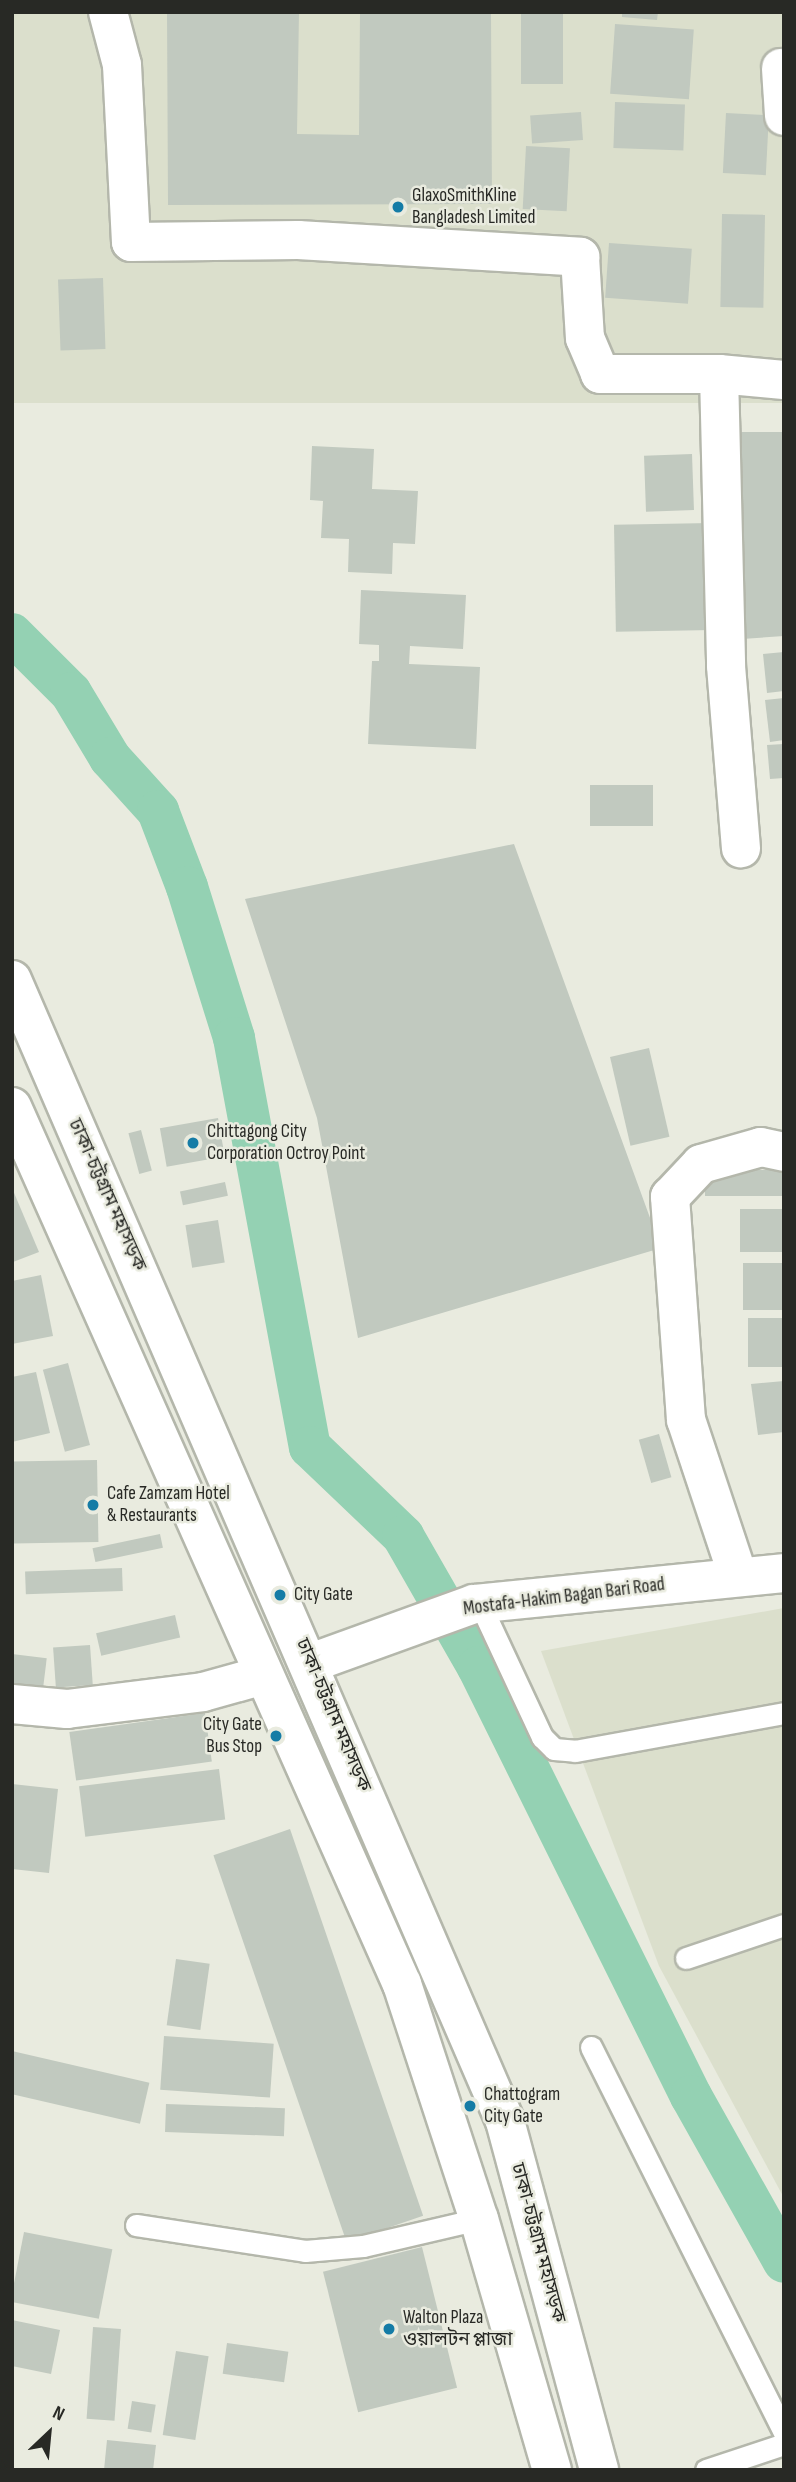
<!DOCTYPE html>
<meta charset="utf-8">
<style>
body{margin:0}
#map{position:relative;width:796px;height:2482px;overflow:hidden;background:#e9ebdf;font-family:"Sofia Sans Condensed","Noto Sans Bengali",sans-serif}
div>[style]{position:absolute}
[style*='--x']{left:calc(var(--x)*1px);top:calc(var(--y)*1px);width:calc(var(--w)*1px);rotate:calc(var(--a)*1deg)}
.built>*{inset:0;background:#dbdfcc;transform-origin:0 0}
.canal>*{height:42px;margin:-21px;padding:0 21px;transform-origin:21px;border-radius:21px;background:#94d1b3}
.building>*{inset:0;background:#c1c9bf;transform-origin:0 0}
.roads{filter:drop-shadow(2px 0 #b4b7ab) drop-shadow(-2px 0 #b4b7ab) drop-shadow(0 2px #b4b7ab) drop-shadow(0 -2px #b4b7ab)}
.lane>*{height:21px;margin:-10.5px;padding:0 10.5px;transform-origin:10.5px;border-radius:10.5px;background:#fff}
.street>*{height:38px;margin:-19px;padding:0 19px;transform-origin:19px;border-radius:19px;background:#fff}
.highway>*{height:38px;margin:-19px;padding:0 19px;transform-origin:19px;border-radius:19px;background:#fff}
.dots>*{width:19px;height:19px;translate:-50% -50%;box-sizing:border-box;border:4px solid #e9ebdf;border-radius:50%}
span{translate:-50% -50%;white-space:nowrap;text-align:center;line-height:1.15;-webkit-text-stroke:5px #e9ebdf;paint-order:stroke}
.poi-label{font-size:19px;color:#282925}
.left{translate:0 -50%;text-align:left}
.right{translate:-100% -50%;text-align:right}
.street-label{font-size:19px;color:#282925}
.frame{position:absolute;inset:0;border:14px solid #282925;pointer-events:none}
.north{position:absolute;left:14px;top:2398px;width:70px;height:70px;-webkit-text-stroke:5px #e9ebdf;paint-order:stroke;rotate:26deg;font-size:19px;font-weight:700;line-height:28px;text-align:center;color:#282925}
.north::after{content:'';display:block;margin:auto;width:24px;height:32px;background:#282925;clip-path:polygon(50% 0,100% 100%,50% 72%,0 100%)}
</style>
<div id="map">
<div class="built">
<div style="left:12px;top:12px;width:772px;height:391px"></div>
<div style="clip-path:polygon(784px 1608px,784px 2198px,659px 1966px,541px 1651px)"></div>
</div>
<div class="canal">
<div style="--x:12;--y:634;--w:83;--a:45"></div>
<div style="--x:71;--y:693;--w:76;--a:59"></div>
<div style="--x:110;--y:758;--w:72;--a:47.8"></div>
<div style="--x:158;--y:811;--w:81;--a:69.1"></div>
<div style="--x:187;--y:887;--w:158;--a:72.7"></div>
<div style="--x:234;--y:1038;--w:416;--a:79.5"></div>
<div style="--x:310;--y:1447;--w:129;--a:43.7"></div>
<div style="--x:403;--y:1536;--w:151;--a:60.2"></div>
<div style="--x:478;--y:1667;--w:479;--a:63.6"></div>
<div style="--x:691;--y:2096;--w:190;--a:60.7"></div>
</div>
<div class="building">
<div style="clip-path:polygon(167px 12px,299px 12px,297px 134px,359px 135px,360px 12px,491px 12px,492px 204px,168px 205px)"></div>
<div style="left:521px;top:12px;width:42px;height:72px"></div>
<div style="clip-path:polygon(622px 12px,658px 12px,657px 20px,622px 17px)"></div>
<div style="left:615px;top:24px;width:79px;height:70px;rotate:4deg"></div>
<div style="left:615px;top:102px;width:70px;height:46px;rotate:2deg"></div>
<div style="left:581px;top:112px;width:28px;height:51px;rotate:86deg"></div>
<div style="left:726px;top:113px;width:43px;height:60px;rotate:3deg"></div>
<div style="left:526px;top:146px;width:44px;height:63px;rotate:3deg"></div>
<div style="left:722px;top:214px;width:43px;height:93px;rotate:1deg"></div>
<div style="left:609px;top:243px;width:83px;height:55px;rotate:4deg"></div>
<div style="left:103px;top:278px;width:71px;height:45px;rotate:88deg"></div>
<div style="clip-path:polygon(730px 432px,784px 432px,784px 636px,742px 639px)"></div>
<div style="clip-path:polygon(312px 446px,374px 449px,372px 489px,418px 491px,415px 544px,393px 543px,392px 574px,348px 572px,349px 539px,321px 538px,323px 501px,310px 500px)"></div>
<div style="left:692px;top:454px;width:56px;height:48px;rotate:88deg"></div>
<div style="left:711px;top:523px;width:107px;height:97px;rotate:89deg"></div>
<div style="clip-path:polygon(361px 590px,466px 595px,463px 649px,410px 646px,409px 664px,480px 667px,476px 749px,368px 744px,372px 661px,379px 661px,379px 645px,359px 644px)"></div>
<div style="clip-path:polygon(784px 652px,784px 691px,767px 693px,763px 654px)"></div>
<div style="clip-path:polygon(784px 698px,784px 740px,770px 742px,765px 700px)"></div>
<div style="clip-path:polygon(784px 744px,784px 778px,770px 779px,767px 745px)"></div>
<div style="left:590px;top:785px;width:63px;height:41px"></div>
<div style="clip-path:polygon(514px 844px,661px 1248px,358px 1338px,317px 1118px,245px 899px)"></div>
<div style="left:649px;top:1048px;width:91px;height:40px;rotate:77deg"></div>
<div style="left:218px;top:1118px;width:39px;height:59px;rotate:80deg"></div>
<div style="left:141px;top:1130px;width:42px;height:13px;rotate:75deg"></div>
<div style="left:784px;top:1170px;width:26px;height:79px;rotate:90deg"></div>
<div style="left:225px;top:1182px;width:14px;height:46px;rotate:78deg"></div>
<div style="clip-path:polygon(12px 1188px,39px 1252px,13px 1262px,12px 1260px)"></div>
<div style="left:784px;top:1209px;width:43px;height:44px;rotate:90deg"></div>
<div style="left:218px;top:1220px;width:43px;height:33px;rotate:81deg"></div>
<div style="left:784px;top:1263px;width:47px;height:41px;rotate:90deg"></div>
<div style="clip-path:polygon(41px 1275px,53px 1336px,12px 1344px,12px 1281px)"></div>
<div style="left:784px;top:1318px;width:49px;height:36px;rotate:90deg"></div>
<div style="left:68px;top:1363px;width:85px;height:26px;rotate:75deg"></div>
<div style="clip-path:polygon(36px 1372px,50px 1433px,12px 1442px,12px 1377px)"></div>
<div style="clip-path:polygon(784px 1381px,784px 1432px,758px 1435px,751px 1384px)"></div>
<div style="left:659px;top:1434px;width:45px;height:21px;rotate:74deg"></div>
<div style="left:97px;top:1460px;width:82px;height:85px;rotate:89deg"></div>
<div style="left:160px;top:1534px;width:14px;height:69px;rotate:78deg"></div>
<div style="left:122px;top:1568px;width:23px;height:97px;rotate:88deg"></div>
<div style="left:175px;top:1615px;width:23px;height:81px;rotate:77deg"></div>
<div style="left:90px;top:1645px;width:40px;height:37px;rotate:86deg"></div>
<div style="left:12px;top:1654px;width:35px;height:30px;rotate:7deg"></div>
<div style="left:205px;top:1713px;width:49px;height:137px;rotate:82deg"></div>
<div style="left:219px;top:1769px;width:51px;height:141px;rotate:83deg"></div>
<div style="clip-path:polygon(12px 1784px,58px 1789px,49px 1873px,12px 1869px)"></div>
<div style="left:290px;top:1829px;width:409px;height:81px;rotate:71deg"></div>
<div style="left:176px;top:1959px;width:34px;height:67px;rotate:8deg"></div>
<div style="left:164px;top:2036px;width:110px;height:54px;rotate:4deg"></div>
<div style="left:12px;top:2051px;width:141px;height:42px;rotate:13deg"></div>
<div style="left:166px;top:2104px;width:119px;height:28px;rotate:2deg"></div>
<div style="left:24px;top:2232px;width:90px;height:71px;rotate:11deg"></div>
<div style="left:422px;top:2247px;width:145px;height:102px;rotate:76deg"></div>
<div style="clip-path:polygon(12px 2320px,60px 2330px,51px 2374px,12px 2366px)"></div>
<div style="left:93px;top:2327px;width:28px;height:92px;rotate:4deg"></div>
<div style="left:227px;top:2343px;width:62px;height:31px;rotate:8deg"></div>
<div style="left:176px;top:2351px;width:33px;height:85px;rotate:9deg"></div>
<div style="left:132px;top:2401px;width:24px;height:28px;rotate:9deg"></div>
<div style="clip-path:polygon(107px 2440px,156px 2445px,153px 2470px,104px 2470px)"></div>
</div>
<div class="roads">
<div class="lane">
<div style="--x:480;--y:1604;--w:147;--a:65"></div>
<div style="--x:542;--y:1737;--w:17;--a:45"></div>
<div style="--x:554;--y:1749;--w:21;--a:5"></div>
<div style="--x:575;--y:1751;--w:212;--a:-10.3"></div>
<div style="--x:686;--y:1958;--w:103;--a:-18.6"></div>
<div style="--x:591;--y:2047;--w:431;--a:63.4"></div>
<div style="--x:136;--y:2225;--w:171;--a:8.7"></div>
<div style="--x:305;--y:2251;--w:58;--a:-4.9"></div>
<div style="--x:363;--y:2246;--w:119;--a:-13.1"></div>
<div style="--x:706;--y:2470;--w:82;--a:-18.4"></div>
</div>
<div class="street">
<div style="--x:108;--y:12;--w:55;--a:75.2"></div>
<div style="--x:122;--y:65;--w:177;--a:87.1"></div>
<div style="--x:131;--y:242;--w:167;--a:-0.7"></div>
<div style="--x:298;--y:240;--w:283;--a:3.4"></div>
<div style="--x:580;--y:257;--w:81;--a:86.5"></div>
<div style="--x:585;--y:338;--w:39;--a:67"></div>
<div style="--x:600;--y:374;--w:119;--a:0"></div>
<div style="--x:719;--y:374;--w:65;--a:5.3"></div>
<div style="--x:781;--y:68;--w:48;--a:86.4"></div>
<div style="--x:719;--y:374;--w:292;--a:88.6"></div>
<div style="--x:726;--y:666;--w:183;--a:85.3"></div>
<div style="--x:738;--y:1576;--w:164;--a:-108.4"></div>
<div style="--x:686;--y:1420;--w:224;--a:-94.1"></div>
<div style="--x:670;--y:1197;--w:45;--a:-46.8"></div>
<div style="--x:701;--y:1164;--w:62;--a:-15.8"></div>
<div style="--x:761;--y:1147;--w:24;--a:12"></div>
<div style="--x:311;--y:1663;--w:173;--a:-19.9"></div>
<div style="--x:474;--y:1604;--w:312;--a:-5.7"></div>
<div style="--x:12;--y:1704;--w:55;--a:5.2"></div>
<div style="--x:67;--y:1709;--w:137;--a:-7.1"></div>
<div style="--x:203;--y:1692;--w:63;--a:-15.6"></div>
</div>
<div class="highway">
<div style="--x:12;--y:980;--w:1243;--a:66.63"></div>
<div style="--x:505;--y:2121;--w:361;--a:74.9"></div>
<div style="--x:12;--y:1107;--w:960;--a:66.03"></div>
<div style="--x:402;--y:1984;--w:247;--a:71.9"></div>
<div style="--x:479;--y:2219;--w:261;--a:73.8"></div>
</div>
</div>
<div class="dots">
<div style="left:398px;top:207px;background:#157ca6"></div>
<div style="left:193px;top:1143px;background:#157ca6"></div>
<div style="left:93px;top:1505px;background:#157ca6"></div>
<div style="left:280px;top:1595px;background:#157ca6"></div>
<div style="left:276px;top:1736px;background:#157ca6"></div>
<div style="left:470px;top:2106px;background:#157ca6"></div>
<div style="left:389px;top:2329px;background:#157ca6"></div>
</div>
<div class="poi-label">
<span class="left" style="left:412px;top:207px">GlaxoSmithKline<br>Bangladesh Limited</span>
<span class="left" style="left:207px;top:1143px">Chittagong City<br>Corporation Octroy Point</span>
<span class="left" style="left:107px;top:1505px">Cafe Zamzam Hotel<br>&amp; Restaurants</span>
<span class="left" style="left:294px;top:1595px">City Gate</span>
<span class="right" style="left:262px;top:1736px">City Gate<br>Bus Stop</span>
<span class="left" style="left:484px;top:2106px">Chattogram<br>City Gate</span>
<span class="left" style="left:403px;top:2329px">Walton Plaza<br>ওয়ালটন প্লাজা</span>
</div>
<div class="street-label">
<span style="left:107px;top:1195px;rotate:66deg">ঢাকা-চট্টগ্রাম মহাসড়ক</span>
<span style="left:564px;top:1597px;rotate:-7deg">Mostafa-Hakim Bagan Bari Road</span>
<span style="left:333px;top:1715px;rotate:67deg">ঢাকা-চট্টগ্রাম মহাসড়ক</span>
<span style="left:538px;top:2243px;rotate:75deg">ঢাকা-চট্টগ্রাম মহাসড়ক</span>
</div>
<div class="frame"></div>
<div class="north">N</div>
</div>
